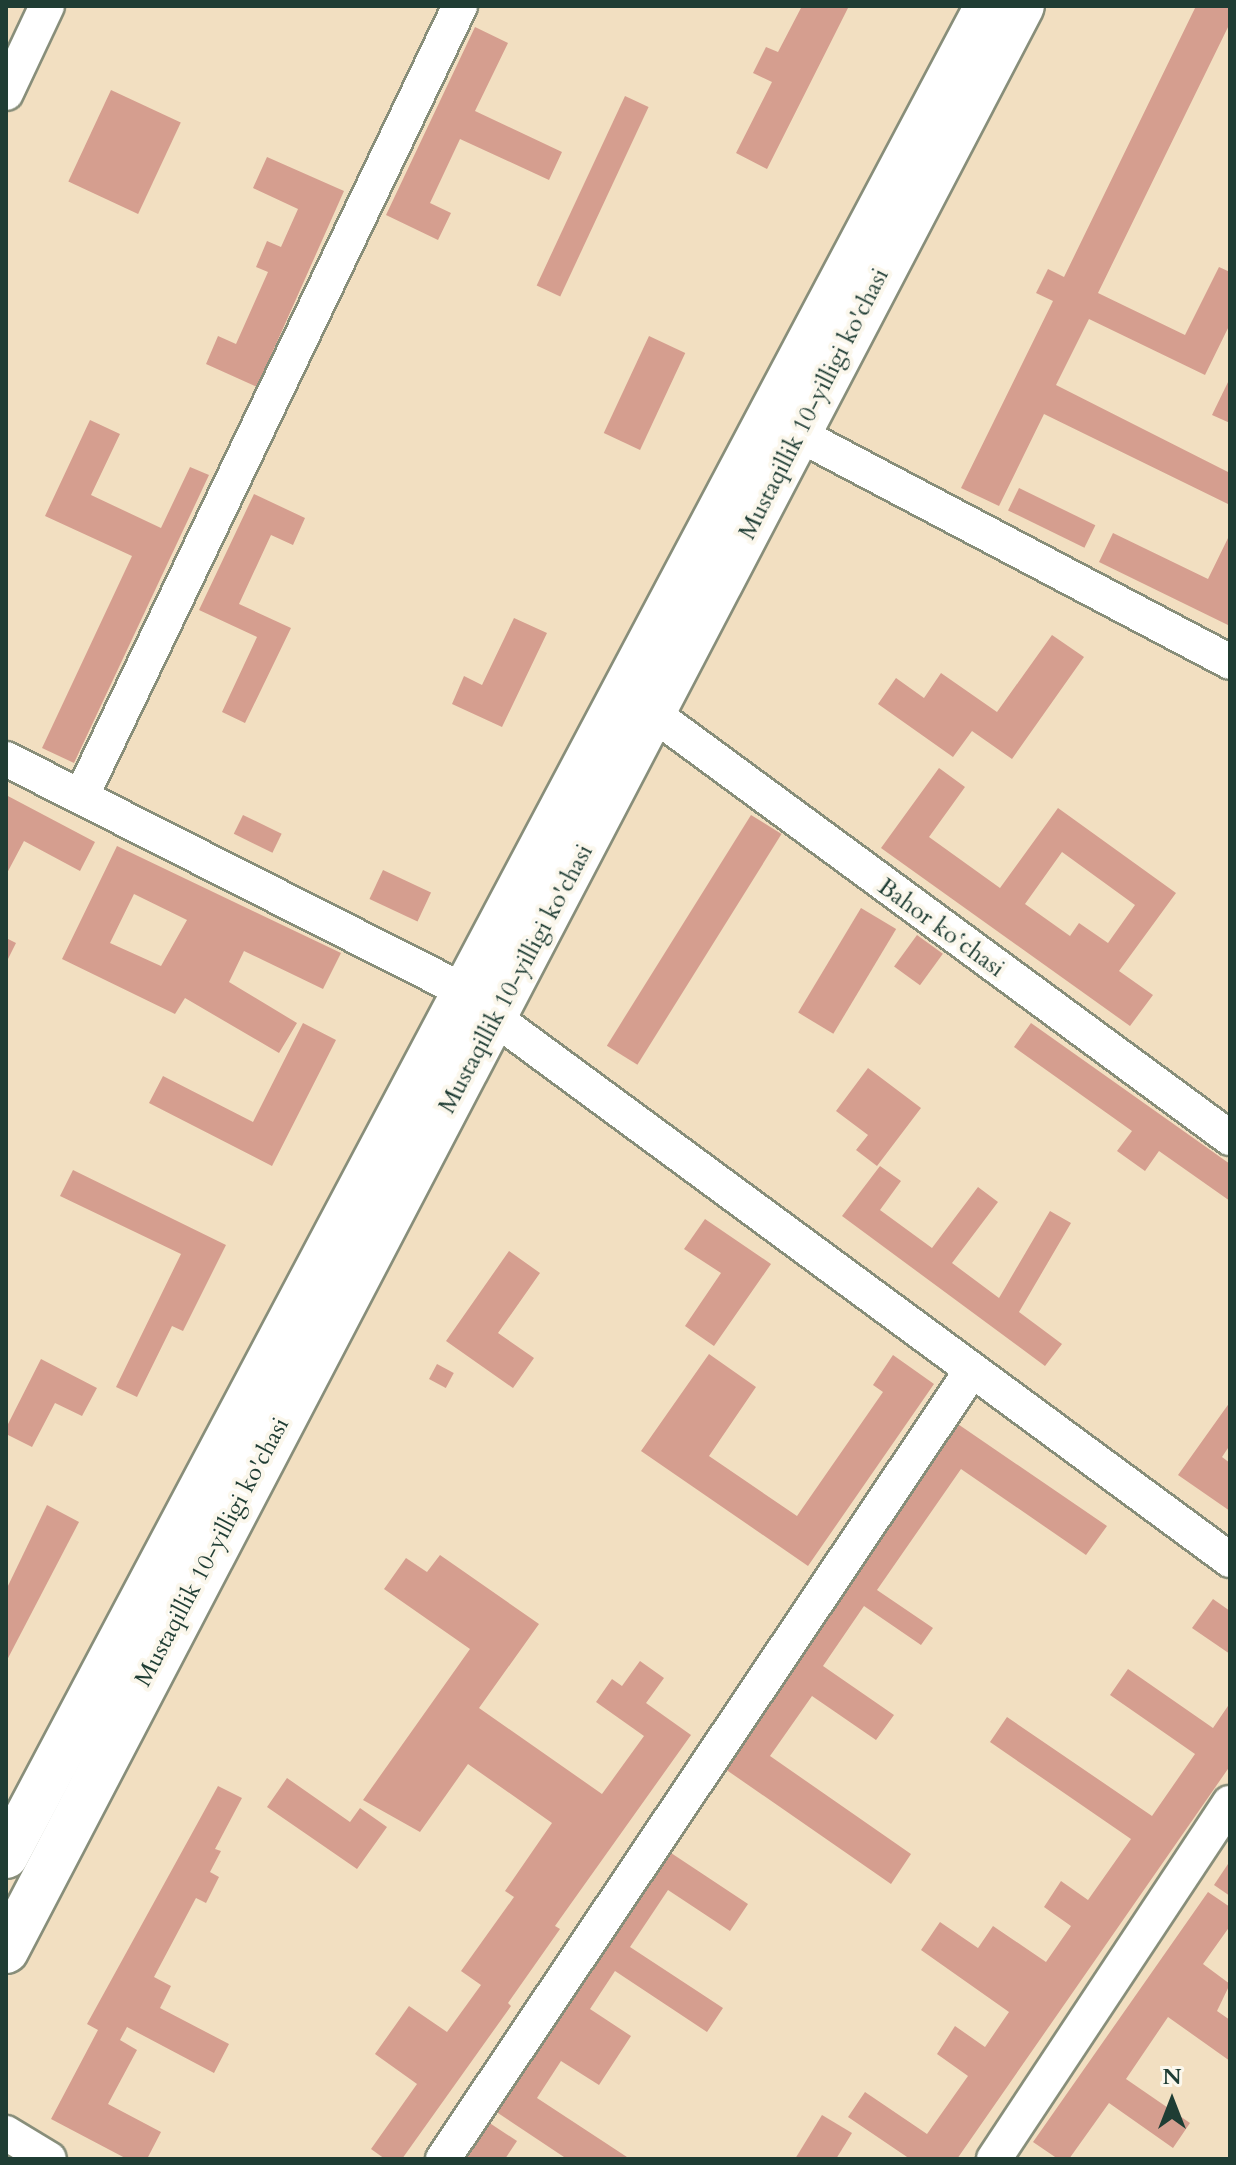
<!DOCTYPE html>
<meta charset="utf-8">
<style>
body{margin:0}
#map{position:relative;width:1236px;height:2165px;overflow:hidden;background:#f2dfc1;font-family:Cardo,serif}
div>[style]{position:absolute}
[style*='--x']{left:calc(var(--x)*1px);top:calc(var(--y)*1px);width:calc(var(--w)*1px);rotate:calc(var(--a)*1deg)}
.building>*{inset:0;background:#d59e8f;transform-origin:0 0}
.roads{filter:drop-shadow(2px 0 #888e7a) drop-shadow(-2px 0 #888e7a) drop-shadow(0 2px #888e7a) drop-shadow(0 -2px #888e7a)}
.minor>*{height:34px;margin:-17px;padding:0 17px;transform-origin:17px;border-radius:17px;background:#fff}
.secondary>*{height:44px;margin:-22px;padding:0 22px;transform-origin:22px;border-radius:22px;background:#fff}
span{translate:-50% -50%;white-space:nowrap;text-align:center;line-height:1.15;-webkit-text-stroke:8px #fbf7ec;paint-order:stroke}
.street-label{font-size:24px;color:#1f3d34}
.frame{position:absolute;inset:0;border:8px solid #1f3d34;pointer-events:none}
.north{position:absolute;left:1132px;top:2061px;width:80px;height:80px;-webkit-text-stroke:6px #fbf7ec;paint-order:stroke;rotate:0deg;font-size:22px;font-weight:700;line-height:32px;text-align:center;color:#1f3d34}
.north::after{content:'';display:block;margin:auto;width:28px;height:36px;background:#1f3d34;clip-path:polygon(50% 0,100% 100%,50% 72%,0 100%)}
</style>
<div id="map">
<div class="building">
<div style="clip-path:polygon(802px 6px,849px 6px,767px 169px,736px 153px,772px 82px,753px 73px,766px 47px,778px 52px)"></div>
<div style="clip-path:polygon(1196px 6px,1230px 6px,1230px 23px,1098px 293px,1185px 335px,1219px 267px,1230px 272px,1230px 324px,1205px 375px,1089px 319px,1056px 385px,1230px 473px,1230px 505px,1044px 414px,999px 506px,961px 488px,1053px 301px,1036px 293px,1048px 269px,1064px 277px)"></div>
<div style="clip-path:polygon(475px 27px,508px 43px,475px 111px,562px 152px,549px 180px,460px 139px,430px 203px,451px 213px,438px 240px,386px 215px)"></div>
<div style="left:111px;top:90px;width:77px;height:101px;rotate:25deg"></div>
<div style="left:625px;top:96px;width:26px;height:209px;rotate:25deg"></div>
<div style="clip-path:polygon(267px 157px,344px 191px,257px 387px,206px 364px,218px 336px,236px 344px,268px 272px,256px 267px,267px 241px,281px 247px,298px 209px,253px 188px)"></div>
<div style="left:649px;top:336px;width:40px;height:107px;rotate:25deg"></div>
<div style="clip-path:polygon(1230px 378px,1230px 423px,1212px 415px)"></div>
<div style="clip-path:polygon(90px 420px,120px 434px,91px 495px,161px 528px,190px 467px,209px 475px,74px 763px,42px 748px,132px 556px,45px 516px)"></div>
<div style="left:1019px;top:488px;width:85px;height:25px;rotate:26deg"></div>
<div style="clip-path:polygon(254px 494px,305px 518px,293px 545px,271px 535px,239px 604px,291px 628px,245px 723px,222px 712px,257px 637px,199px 610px)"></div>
<div style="clip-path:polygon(1113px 533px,1208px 579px,1230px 534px,1230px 626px,1099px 562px)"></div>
<div style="clip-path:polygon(514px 618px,547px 633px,502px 727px,452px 704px,464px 676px,482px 685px)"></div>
<div style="clip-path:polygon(1052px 635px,1084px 657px,1012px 759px,972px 731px,953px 757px,878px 704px,896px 678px,924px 698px,941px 673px,997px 712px)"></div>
<div style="clip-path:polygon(evenodd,939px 768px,965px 787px,929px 837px,1000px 888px,1058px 808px,1176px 893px,1119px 971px,1153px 995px,1130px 1026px,881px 848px,939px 768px,1062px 852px,1135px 905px,1108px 943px,1079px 923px,1070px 936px,1025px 904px,1062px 852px)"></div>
<div style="clip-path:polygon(6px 795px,95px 842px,80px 871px,24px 841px,6px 875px)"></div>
<div style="left:243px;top:815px;width:43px;height:21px;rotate:26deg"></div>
<div style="left:751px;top:815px;width:36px;height:272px;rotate:32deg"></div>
<div style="clip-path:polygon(evenodd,117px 846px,341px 953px,323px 989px,244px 951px,229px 982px,297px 1023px,279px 1053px,185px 998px,175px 1014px,62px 959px,117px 846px,134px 894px,187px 920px,161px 966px,110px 943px,134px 894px)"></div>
<div style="left:383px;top:870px;width:53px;height:32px;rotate:25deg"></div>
<div style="left:861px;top:908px;width:41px;height:122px;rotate:31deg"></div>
<div style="left:917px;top:935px;width:32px;height:39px;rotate:36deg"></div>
<div style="clip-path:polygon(6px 938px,16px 943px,6px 963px)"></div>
<div style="clip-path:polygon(303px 1023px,336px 1040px,272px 1166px,149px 1103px,163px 1076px,253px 1122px)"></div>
<div style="clip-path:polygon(1031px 1023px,1230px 1164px,1230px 1201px,1159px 1151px,1145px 1171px,1117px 1151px,1132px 1131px,1014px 1047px)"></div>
<div style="clip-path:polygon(868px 1068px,921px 1108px,877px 1166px,856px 1150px,868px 1135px,836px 1111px)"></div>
<div style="clip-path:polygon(880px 1166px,901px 1181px,880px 1210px,932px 1248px,978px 1187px,998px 1202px,952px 1263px,999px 1298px,1050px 1211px,1071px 1223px,1019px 1312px,1062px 1344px,1045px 1366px,842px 1216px)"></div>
<div style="clip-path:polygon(73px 1170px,226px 1245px,183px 1331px,172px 1326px,137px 1397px,116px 1387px,181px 1254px,60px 1196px)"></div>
<div style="clip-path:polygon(705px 1219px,771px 1264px,714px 1346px,685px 1326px,721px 1273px,684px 1249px)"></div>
<div style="clip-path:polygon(509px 1251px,540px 1273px,498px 1333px,534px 1358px,513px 1388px,446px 1341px)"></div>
<div style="clip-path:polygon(709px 1354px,756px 1387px,709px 1456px,797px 1516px,883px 1392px,873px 1385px,893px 1355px,934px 1384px,808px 1566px,641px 1451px)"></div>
<div style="clip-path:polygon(41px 1359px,97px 1388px,82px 1416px,55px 1403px,32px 1447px,6px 1434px,6px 1428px)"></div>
<div style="left:437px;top:1364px;width:19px;height:17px;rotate:28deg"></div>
<div style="clip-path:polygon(1230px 1402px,1230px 1445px,1222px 1457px,1230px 1463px,1230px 1511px,1178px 1475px)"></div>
<div style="clip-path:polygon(952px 1420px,1107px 1526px,1086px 1555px,961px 1469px,877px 1590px,933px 1628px,921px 1645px,864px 1606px,823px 1666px,894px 1715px,876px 1740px,812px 1696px,770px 1756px,911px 1854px,891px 1884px,715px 1762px)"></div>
<div style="clip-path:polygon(47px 1505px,79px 1522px,6px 1662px,6px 1590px)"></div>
<div style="clip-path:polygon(440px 1555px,539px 1624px,479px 1708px,602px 1794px,644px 1736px,596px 1702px,612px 1679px,622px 1686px,640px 1661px,664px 1678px,646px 1703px,691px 1735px,555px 1926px,560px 1929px,508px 2003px,511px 2006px,402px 2159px,385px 2159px,371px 2149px,417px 2084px,375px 2054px,409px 2006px,447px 2032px,481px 1985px,461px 1971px,514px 1897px,505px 1891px,552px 1823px,468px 1764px,420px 1832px,363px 1800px,470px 1649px,384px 1589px,406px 1558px,427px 1572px)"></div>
<div style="clip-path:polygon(1213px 1599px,1230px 1611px,1230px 1654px,1192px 1628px)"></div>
<div style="clip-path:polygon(1128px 1669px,1213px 1728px,1230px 1703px,1230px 1766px,957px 2159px,910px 2159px,848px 2117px,865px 2092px,927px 2134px,968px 2076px,937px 2054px,955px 2026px,985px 2047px,1009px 2012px,921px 1950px,940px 1922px,978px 1948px,993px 1926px,1046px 1962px,1071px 1926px,1044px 1907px,1061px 1881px,1088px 1900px,1131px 1839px,990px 1742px,1007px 1717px,1152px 1816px,1195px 1754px,1110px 1695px)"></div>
<div style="clip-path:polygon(287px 1778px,350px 1822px,360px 1808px,387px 1827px,357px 1869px,267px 1807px)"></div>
<div style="clip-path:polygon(218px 1786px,242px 1798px,215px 1849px,221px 1851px,210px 1872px,219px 1877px,206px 1903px,196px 1898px,154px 1977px,171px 1986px,160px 2008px,229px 2044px,214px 2073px,127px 2027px,120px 2040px,137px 2050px,108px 2104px,161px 2132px,147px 2159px,127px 2159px,51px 2119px,98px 2030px,87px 2024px)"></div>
<div style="clip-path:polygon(662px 1847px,748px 1904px,730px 1931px,668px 1890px,630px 1947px,723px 2008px,707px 2032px,615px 1971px,590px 2009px,631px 2036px,599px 2085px,561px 2061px,537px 2098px,630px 2159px,567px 2159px,489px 2107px)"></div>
<div style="clip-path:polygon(1230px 1861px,1230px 1896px,1214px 1885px)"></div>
<div style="clip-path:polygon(1208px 1892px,1230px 1907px,1230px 1926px,1203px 1964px,1230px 1984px,1217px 2011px,1230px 2020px,1230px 2061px,1168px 2017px,1126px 2079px,1190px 2123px,1173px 2148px,1109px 2103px,1069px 2159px,1058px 2159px,1033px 2142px)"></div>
<div style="clip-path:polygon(822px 2115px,852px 2133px,836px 2159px,795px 2159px)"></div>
<div style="clip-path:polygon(482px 2118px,517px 2141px,505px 2159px,455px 2159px)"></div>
</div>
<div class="roads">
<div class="minor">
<div style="--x:6;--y:93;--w:96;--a:-64.8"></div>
<div style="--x:798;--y:434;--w:488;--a:27.8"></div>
<div style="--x:655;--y:715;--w:714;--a:36.34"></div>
<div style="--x:6;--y:759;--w:513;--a:26.86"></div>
<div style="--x:81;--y:797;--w:877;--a:-64.4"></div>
<div style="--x:496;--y:1019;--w:912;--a:36.39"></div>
<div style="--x:6;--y:2133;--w:50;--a:31.2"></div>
<div style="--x:443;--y:2159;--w:950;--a:-56.16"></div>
<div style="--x:994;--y:2159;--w:427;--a:-56.5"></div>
</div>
<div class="secondary">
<div style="--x:6;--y:1856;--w:2094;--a:-62.06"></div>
<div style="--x:6;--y:1951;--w:2194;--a:-62.42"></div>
</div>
</div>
<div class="street-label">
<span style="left:814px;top:404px;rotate:-63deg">Mustaqillik 10-yilligi ko'chasi</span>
<span style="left:941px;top:928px;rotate:36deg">Bahor koʻchasi</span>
<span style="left:516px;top:979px;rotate:-62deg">Mustaqillik 10-yilligi ko'chasi</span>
<span style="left:212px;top:1552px;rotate:-62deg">Mustaqillik 10-yilligi ko'chasi</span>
</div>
<div class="frame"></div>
<div class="north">N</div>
</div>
